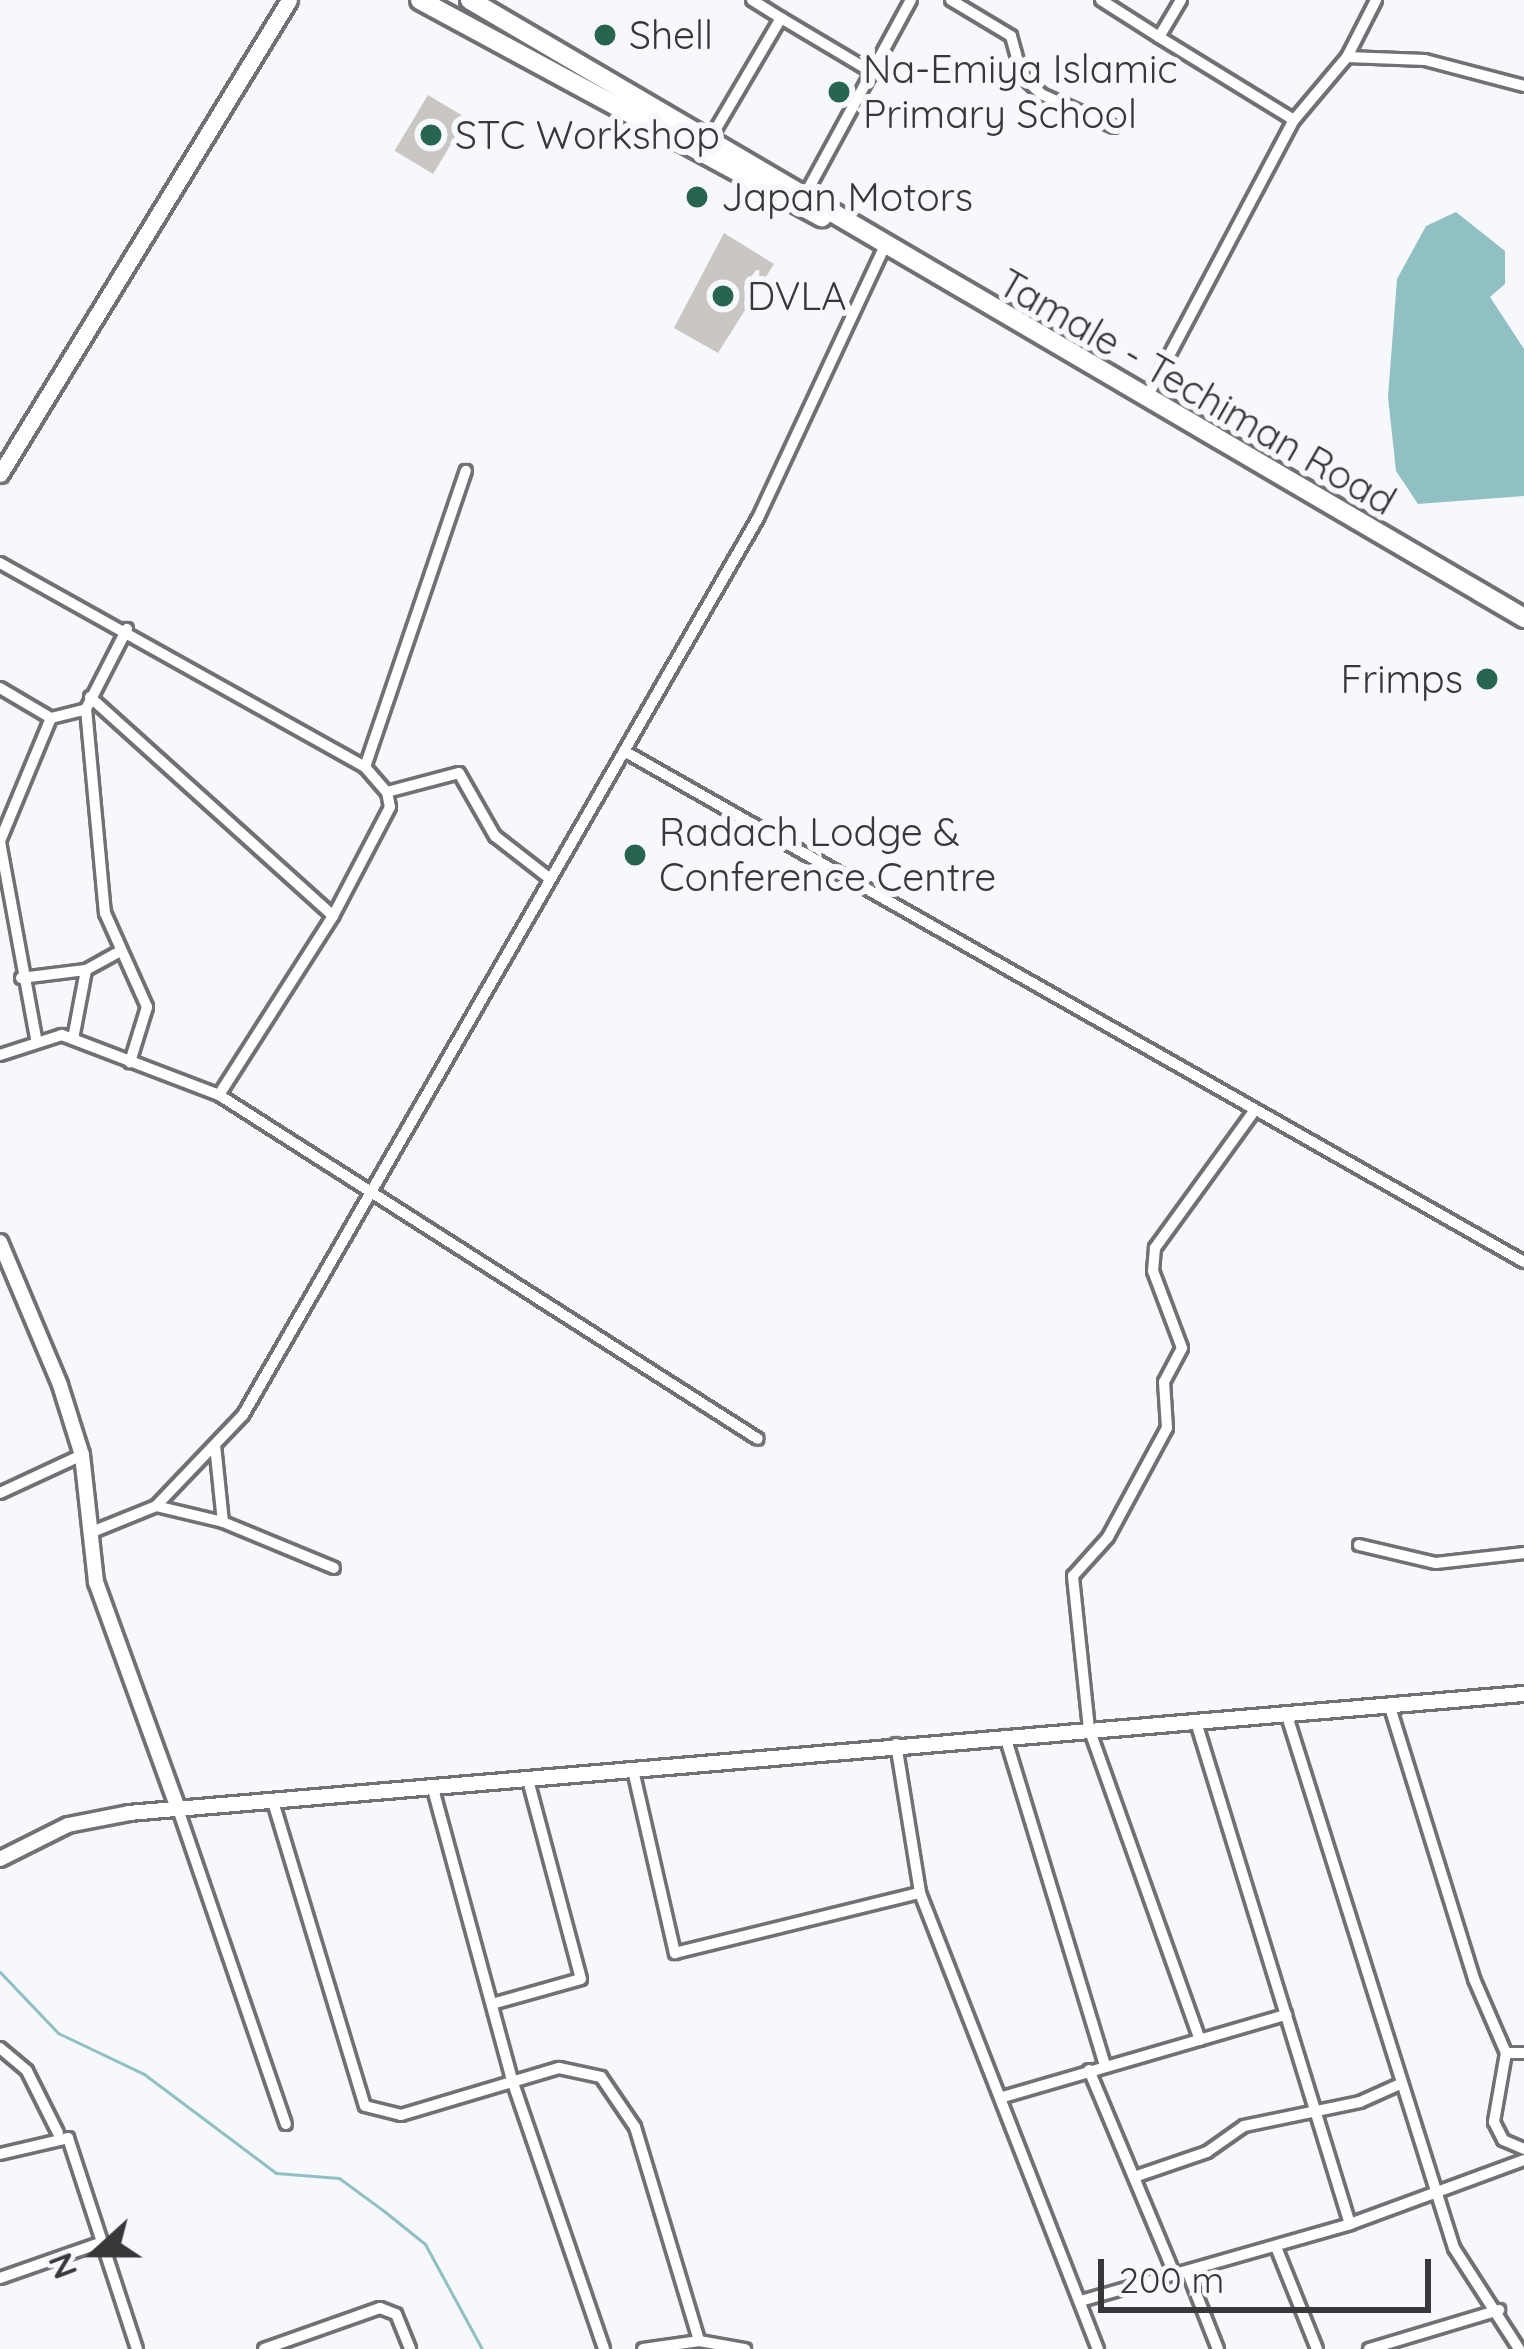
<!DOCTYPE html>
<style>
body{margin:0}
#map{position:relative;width:1524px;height:2349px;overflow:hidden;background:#f7f8fc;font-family:Quicksand,sans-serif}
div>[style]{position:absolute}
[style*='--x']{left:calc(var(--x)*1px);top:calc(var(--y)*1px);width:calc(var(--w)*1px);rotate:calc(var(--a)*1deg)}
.water>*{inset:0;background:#90c0c4}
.stream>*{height:3px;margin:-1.5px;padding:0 1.5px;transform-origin:1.5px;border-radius:1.5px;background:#90c0c4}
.building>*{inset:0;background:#c9c6c3;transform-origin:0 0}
.roads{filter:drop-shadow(3px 0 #707174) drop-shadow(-3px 0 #707174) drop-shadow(0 3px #707174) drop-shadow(0 -3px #707174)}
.minor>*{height:10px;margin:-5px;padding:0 5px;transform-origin:5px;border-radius:5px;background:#fff}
.tertiary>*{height:14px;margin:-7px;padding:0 7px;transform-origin:7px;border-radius:7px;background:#fff}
.secondary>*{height:15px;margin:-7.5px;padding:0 7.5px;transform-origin:7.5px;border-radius:7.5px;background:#fff}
.trunk>*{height:18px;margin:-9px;padding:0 9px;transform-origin:9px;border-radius:9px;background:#fff}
.dots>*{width:33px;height:33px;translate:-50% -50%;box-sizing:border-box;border:6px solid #f7f8fc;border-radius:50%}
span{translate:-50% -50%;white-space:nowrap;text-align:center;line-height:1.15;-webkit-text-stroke:12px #f7f8fc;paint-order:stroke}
.poi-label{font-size:39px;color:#37383a}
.left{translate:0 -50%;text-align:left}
.right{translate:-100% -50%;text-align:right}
.street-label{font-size:39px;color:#37383a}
.north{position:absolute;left:36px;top:2193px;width:120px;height:120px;-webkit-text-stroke:9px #f7f8fc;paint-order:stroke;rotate:249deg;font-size:33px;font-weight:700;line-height:48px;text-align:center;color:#37383a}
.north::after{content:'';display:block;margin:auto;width:42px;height:54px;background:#37383a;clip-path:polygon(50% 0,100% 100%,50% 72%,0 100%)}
.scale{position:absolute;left:1098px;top:2259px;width:333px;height:54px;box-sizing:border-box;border:6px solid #37383a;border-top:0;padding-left:15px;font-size:36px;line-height:42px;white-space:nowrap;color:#37383a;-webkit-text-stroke:9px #f7f8fc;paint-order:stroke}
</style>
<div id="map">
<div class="water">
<div style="clip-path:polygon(1456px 212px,1505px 251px,1505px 284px,1490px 297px,1524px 349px,1524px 496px,1418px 504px,1396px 471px,1388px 397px,1397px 279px,1426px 226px)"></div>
</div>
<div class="stream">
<div style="--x:0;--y:1972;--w:84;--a:46.4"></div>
<div style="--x:58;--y:2033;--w:95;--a:25.5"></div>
<div style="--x:144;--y:2074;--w:165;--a:36.9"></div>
<div style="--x:276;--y:2173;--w:63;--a:4.5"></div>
<div style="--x:339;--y:2178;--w:56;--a:36.3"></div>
<div style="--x:384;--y:2211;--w:53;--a:38.8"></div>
<div style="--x:425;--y:2244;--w:119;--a:61.5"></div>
</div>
<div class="building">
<div style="left:428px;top:95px;width:45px;height:65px;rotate:31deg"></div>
<div style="clip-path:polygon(724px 233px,774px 264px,718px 353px,674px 328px)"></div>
</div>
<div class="roads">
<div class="minor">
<div style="--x:752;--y:0;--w:34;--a:32"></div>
<div style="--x:951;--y:0;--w:70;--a:31"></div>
<div style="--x:1011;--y:36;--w:41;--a:74.6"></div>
<div style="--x:1022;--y:76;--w:26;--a:43"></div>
<div style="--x:1041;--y:94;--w:80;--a:24.3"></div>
<div style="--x:1101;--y:0;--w:69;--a:32.5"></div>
<div style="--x:1181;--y:0;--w:43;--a:120.7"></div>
<div style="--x:1159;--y:37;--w:158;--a:31.6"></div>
<div style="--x:1347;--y:57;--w:64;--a:-63"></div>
<div style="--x:710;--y:139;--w:140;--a:-59.6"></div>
<div style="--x:781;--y:18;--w:109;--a:30.8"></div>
<div style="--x:805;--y:195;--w:222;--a:-61.5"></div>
<div style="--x:1146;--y:399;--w:316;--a:-62.1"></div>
<div style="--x:1294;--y:120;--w:82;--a:-49.9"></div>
<div style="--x:1347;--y:57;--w:78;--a:2.2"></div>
<div style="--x:1425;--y:60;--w:102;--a:14.7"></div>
<div style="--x:0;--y:563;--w:418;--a:29.2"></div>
<div style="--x:365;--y:767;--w:33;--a:49"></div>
<div style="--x:387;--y:792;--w:15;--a:79"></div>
<div style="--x:390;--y:807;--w:123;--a:117.6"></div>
<div style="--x:333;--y:916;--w:212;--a:122.5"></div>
<div style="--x:0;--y:688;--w:59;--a:30.5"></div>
<div style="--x:51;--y:718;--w:36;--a:-14"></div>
<div style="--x:86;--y:709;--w:90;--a:-62.9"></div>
<div style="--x:90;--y:697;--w:327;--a:42"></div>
<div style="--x:86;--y:709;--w:205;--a:84.7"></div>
<div style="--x:105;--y:913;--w:103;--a:65.9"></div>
<div style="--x:147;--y:1007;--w:58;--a:107.2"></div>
<div style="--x:624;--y:751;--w:1035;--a:29.59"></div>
<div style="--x:365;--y:767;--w:313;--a:-71.2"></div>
<div style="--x:387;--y:792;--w:74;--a:-14.8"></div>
<div style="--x:459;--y:773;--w:73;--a:60.3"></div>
<div style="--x:495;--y:836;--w:68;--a:37.9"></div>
<div style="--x:21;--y:978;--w:65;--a:-7"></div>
<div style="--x:86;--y:970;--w:35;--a:-29"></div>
<div style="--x:36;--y:1038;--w:200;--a:-100.4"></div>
<div style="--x:0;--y:841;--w:133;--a:-67.5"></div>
<div style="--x:73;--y:1039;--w:70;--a:-79.3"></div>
<div style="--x:0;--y:1055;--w:65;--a:-17.9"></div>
<div style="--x:62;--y:1035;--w:168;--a:20.9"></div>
<div style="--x:219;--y:1095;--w:639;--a:32.55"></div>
<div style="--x:215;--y:1445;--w:77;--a:84.1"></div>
<div style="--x:0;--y:1493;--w:90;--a:-24.9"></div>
<div style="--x:156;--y:1506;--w:69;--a:13.4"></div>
<div style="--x:223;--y:1522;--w:120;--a:22.5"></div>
<div style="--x:92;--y:1532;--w:69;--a:-22.1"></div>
<div style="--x:156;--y:1506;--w:126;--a:-46.3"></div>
<div style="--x:243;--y:1415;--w:1034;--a:-60.14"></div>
<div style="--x:758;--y:518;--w:296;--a:-65"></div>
<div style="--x:1359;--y:1545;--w:79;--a:13.2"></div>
<div style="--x:1436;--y:1563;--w:89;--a:-6.5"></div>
<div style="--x:1389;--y:1704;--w:288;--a:72.8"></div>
<div style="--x:1474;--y:1979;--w:81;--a:66.6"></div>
<div style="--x:1506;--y:2053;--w:18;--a:0"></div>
<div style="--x:1288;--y:1719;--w:554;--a:72.58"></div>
<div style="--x:1454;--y:2248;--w:120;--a:57.2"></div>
<div style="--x:1196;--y:1722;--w:525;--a:72.95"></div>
<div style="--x:1005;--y:1736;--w:344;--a:73.1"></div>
<div style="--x:896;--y:1744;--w:151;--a:80.8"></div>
<div style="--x:920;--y:1893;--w:490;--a:68.7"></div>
<div style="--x:633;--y:1770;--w:188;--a:77.1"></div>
<div style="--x:675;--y:1953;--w:252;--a:-13.8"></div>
<div style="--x:433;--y:1789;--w:298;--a:74.8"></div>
<div style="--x:511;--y:2077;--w:287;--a:71.1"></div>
<div style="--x:274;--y:1805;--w:314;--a:73.2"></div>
<div style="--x:365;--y:2106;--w:37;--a:14"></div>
<div style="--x:401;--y:2115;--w:165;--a:-16.6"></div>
<div style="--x:559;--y:2068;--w:43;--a:12.1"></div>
<div style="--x:601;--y:2077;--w:60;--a:55.8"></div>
<div style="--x:635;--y:2127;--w:223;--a:73.3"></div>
<div style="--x:178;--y:1809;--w:333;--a:71.1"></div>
<div style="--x:492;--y:2004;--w:92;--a:-15.7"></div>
<div style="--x:581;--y:1979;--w:206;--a:-104.9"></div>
<div style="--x:1200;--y:2040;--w:330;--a:-109.6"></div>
<div style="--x:1089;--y:1729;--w:154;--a:-96"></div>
<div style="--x:1073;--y:1576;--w:52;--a:-48.1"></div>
<div style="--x:1108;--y:1537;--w:124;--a:-61.6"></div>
<div style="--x:1167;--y:1428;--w:46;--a:-93.7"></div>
<div style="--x:1164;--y:1382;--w:38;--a:-62"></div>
<div style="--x:1182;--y:1348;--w:82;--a:-110.6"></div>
<div style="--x:1153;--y:1271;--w:23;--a:-85"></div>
<div style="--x:1155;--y:1248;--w:165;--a:-54.1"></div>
<div style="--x:0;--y:2048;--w:35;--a:40"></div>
<div style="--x:27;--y:2071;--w:69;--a:63.4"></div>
<div style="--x:1506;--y:2053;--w:70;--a:99.9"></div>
<div style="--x:1494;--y:2122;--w:20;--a:63"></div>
<div style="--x:1503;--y:2140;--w:23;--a:23"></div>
<div style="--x:1089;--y:2070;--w:215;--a:67.3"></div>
<div style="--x:1003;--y:2097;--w:295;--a:-16.2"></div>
<div style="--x:0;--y:2154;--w:70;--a:-13.2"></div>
<div style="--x:68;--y:2138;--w:222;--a:71.9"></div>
<div style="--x:1137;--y:2176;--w:74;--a:-18.9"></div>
<div style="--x:1207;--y:2152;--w:45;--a:-35.1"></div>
<div style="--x:1244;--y:2126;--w:118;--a:-11.7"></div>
<div style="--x:1360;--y:2102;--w:44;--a:-24.2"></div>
<div style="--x:1276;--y:2247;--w:110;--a:68.1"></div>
<div style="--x:1188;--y:2273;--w:82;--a:68.5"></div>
<div style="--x:0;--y:2278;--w:106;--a:-19.3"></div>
<div style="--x:1084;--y:2300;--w:277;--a:-15.9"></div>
<div style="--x:1350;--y:2224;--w:185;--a:-20.2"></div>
<div style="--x:264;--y:2349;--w:123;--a:-19.5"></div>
<div style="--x:380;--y:2308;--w:17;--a:21"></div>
<div style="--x:396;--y:2314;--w:38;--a:68"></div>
<div style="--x:643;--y:2349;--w:57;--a:-8.1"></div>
<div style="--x:699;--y:2341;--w:47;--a:9.9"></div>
<div style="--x:1369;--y:2349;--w:136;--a:-16.7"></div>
</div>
<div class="tertiary">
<div style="--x:0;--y:1242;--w:155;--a:67.2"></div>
<div style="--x:60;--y:1385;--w:73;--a:72.6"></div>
<div style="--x:82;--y:1455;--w:128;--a:83.7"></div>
<div style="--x:96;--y:1582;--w:241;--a:70.1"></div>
<div style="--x:0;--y:1859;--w:76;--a:-26.6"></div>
<div style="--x:68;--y:1825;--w:62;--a:-11.1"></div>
<div style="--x:129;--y:1813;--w:1400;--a:-4.88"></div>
</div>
<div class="secondary">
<div style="--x:0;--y:474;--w:555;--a:-58.63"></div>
</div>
<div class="trunk">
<div style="--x:420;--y:0;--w:457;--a:28.4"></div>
<div style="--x:470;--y:0;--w:1222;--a:30.38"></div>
</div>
</div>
<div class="dots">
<div style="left:605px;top:35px;background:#276551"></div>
<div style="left:839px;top:92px;background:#276551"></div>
<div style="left:431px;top:135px;background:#276551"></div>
<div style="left:697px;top:197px;background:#276551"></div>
<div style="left:723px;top:296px;background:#276551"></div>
<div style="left:1487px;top:679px;background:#276551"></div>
<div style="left:635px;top:855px;background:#276551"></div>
</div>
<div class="poi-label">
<span class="left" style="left:629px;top:35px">Shell</span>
<span class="left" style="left:863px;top:92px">Na-Emiya Islamic<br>Primary School</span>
<span class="left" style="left:455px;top:135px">STC Workshop</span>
<span class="left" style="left:721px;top:197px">Japan Motors</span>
<span class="left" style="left:747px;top:296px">DVLA</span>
<span class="right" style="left:1463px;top:679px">Frimps</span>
<span class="left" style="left:659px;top:855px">Radach Lodge &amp;<br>Conference Centre</span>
</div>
<div class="street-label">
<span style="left:1197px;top:392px;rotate:30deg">Tamale - Techiman Road</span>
</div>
<div class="north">N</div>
<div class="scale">200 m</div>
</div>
